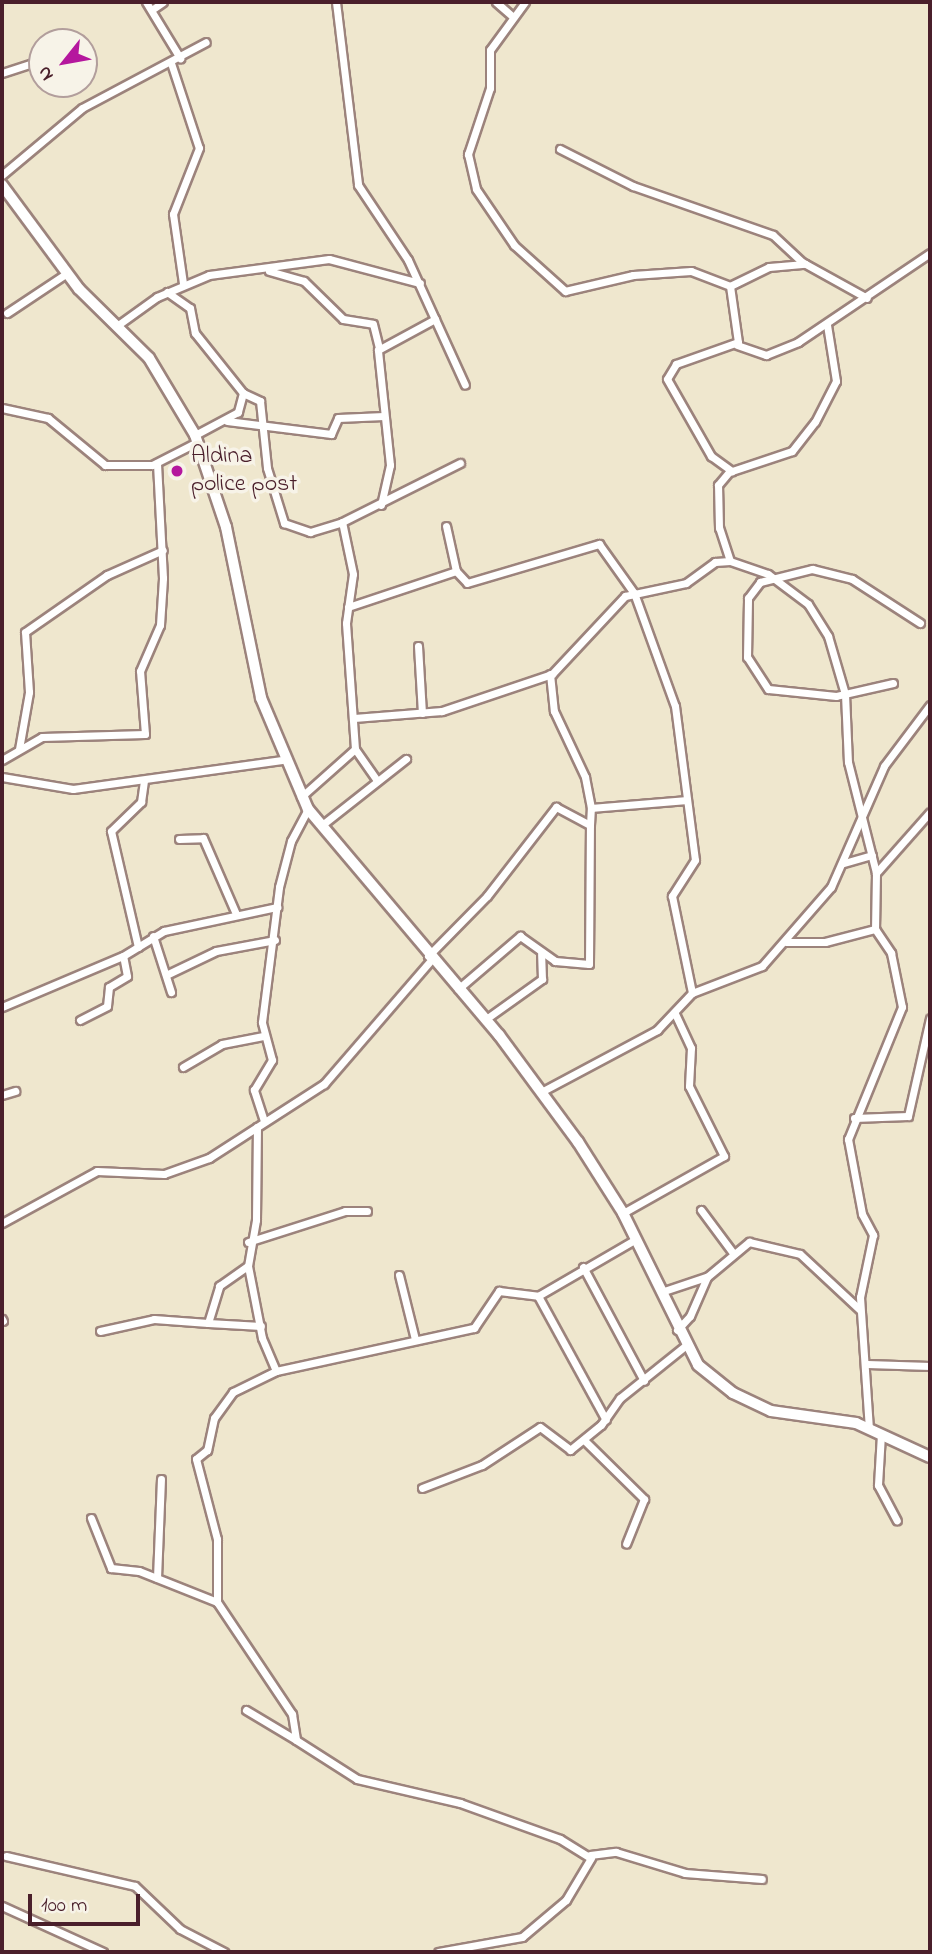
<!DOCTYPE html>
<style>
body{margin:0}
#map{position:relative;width:932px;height:1954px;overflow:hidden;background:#efe7ce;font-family:"Indie Flower",sans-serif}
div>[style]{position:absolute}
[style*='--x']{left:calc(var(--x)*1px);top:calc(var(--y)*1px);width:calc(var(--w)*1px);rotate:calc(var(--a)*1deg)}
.roads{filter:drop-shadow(2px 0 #9c837c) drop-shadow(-2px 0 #9c837c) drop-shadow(0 2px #9c837c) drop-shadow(0 -2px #9c837c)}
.street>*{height:7px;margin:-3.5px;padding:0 3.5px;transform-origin:3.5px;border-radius:3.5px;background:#fff}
.secondary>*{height:10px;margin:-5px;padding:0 5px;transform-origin:5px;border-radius:5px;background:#fff}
.dots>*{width:19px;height:19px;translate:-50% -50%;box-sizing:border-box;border:4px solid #f7f3e8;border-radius:50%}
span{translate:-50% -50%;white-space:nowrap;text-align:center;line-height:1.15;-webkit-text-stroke:7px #f7f3e8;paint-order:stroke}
.poi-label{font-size:24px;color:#4a1f2b}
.left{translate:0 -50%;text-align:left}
.frame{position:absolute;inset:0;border:4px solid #4a1f2b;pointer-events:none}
.north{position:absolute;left:28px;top:28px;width:70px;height:70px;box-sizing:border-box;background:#f7f3e8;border:2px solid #b29e9c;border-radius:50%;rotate:239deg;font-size:19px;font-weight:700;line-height:28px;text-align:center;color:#4a1f2b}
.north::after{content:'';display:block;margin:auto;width:24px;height:32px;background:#b5179e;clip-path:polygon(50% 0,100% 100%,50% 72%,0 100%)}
.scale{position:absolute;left:28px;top:1894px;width:112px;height:32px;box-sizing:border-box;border:4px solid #4a1f2b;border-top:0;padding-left:9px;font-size:21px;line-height:24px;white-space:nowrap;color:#4a1f2b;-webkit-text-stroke:5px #f7f3e8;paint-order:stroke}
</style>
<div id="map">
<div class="roads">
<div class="street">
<div style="--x:146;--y:2;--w:66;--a:58.7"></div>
<div style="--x:336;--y:2;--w:184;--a:83.1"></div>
<div style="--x:358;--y:185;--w:90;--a:56.3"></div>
<div style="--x:408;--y:260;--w:137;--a:65.5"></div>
<div style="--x:496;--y:2;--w:21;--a:41"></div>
<div style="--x:525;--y:2;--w:59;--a:126.1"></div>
<div style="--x:490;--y:50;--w:38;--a:90"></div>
<div style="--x:490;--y:88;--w:70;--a:108.4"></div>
<div style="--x:468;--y:154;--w:36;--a:77"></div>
<div style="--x:476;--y:189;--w:68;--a:55.8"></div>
<div style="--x:514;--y:245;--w:69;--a:42"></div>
<div style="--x:565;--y:291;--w:70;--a:-13.2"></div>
<div style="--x:633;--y:275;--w:58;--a:-3.9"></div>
<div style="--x:691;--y:271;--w:42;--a:21"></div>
<div style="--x:730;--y:286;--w:57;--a:81.9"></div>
<div style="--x:738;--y:342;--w:66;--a:160.5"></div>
<div style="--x:676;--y:364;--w:17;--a:121"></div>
<div style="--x:667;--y:379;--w:89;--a:60.3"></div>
<div style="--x:711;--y:456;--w:26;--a:36"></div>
<div style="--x:153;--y:9;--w:12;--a:-35"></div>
<div style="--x:171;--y:63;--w:89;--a:71.8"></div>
<div style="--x:199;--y:148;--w:71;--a:111.5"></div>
<div style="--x:173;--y:214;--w:70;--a:81.8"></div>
<div style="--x:2;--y:73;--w:42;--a:-18"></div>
<div style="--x:560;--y:149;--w:82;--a:26.9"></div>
<div style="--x:633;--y:186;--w:148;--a:19.3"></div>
<div style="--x:773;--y:235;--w:40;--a:43"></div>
<div style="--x:802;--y:262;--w:74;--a:29"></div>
<div style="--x:2;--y:175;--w:104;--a:-39.9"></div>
<div style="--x:82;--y:108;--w:140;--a:-28"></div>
<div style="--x:269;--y:271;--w:36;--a:16"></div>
<div style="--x:304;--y:281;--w:54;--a:44.3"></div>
<div style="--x:343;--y:319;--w:30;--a:9"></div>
<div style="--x:373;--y:324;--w:25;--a:76"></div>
<div style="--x:730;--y:286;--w:43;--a:-26"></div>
<div style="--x:769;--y:267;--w:36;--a:-5"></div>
<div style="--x:167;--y:292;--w:28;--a:35"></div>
<div style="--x:190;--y:308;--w:25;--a:79"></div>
<div style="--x:195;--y:333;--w:77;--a:51.3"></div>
<div style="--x:243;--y:393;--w:20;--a:105"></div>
<div style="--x:238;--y:412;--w:49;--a:151.9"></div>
<div style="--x:7;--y:313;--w:72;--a:-33.7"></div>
<div style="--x:118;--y:325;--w:48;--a:-35.7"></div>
<div style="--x:157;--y:297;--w:56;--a:-22.9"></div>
<div style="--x:209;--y:275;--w:121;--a:-7.6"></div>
<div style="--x:329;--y:259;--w:94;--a:14.8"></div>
<div style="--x:737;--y:345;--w:31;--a:19"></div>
<div style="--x:766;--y:355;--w:35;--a:-22"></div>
<div style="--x:798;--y:342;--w:159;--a:-34"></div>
<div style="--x:243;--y:393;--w:19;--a:25"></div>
<div style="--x:260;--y:401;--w:67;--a:84"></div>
<div style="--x:267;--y:468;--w:58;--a:72.8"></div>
<div style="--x:284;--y:523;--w:28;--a:19"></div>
<div style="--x:310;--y:532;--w:34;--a:-17"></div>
<div style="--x:2;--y:408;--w:47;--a:12.3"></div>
<div style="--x:48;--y:418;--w:74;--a:39.5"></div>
<div style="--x:105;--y:465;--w:47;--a:0"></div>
<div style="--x:152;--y:465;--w:51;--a:-27.1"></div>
<div style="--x:227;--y:421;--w:105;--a:7.1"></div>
<div style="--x:331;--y:434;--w:17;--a:-66"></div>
<div style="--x:338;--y:418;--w:46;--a:-2.5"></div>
<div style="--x:381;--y:505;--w:41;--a:-77.3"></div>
<div style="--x:390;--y:465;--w:116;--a:-96"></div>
<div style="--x:378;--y:350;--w:65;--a:-28.5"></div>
<div style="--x:730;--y:561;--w:35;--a:-108"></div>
<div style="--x:719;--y:528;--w:43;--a:-91.3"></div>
<div style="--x:718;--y:485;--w:17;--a:-50"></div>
<div style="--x:729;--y:472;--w:66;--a:-18.4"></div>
<div style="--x:792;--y:451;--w:37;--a:-52"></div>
<div style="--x:815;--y:422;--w:46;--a:-62.9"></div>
<div style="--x:836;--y:381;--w:57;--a:-99.1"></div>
<div style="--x:456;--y:571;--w:16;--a:47"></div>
<div style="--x:467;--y:583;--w:138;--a:-16.5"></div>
<div style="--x:599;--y:544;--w:60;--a:54.5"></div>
<div style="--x:634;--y:593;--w:120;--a:70.1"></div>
<div style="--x:675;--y:706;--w:155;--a:82.6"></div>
<div style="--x:695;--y:860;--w:43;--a:122.6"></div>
<div style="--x:672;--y:896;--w:99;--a:78.3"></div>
<div style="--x:348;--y:607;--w:114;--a:-18.4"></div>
<div style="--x:456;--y:571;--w:46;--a:-102.5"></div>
<div style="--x:418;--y:646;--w:67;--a:86.6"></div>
<div style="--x:550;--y:674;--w:37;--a:84"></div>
<div style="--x:554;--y:711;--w:73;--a:64.8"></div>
<div style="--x:585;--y:777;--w:32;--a:79"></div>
<div style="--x:893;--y:683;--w:58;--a:167.2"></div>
<div style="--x:836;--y:696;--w:68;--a:-174.1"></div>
<div style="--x:768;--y:689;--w:38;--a:-123"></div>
<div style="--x:747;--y:657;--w:59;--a:-89"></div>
<div style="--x:748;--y:598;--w:20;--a:-53"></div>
<div style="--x:760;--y:582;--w:54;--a:-14"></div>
<div style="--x:812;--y:569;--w:41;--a:14"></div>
<div style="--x:852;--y:579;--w:81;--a:32.9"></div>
<div style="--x:354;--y:718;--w:88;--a:-4.5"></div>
<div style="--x:442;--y:711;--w:116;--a:-18.6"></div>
<div style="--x:552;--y:674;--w:107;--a:-46.9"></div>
<div style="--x:625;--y:596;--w:62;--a:-12"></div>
<div style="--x:686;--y:583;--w:36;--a:-36"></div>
<div style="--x:715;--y:562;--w:15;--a:-4"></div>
<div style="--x:730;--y:561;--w:40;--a:18.9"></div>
<div style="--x:768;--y:574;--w:50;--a:36.9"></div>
<div style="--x:808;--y:604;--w:38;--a:58"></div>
<div style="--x:828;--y:636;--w:60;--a:73.7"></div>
<div style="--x:845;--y:694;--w:68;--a:87.5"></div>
<div style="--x:848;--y:762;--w:114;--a:75.8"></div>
<div style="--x:876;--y:873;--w:56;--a:91"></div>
<div style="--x:875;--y:929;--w:29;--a:56"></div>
<div style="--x:891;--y:953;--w:55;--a:78.5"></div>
<div style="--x:902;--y:1007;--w:143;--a:112.2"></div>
<div style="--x:848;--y:1139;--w:76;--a:79.4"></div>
<div style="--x:862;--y:1214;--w:24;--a:62"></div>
<div style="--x:873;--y:1235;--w:63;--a:101.8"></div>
<div style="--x:860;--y:1297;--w:132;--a:86.1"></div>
<div style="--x:19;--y:749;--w:58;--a:-80"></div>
<div style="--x:29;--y:692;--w:60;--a:-93.8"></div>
<div style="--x:25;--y:632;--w:100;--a:-34.8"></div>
<div style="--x:107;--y:575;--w:61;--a:-24.1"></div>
<div style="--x:355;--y:749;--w:39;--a:55"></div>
<div style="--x:2;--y:760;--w:46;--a:-29.9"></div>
<div style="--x:42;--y:737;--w:103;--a:-1.7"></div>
<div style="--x:145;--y:734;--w:63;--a:-94.5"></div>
<div style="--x:140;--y:671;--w:50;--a:-66.5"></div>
<div style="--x:160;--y:625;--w:47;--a:-86.3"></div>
<div style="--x:163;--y:578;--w:115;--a:-93"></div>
<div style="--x:2;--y:777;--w:72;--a:9.6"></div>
<div style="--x:73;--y:789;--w:211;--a:-7.9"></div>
<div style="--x:301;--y:797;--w:72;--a:-41.6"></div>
<div style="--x:355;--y:749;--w:126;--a:-94.1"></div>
<div style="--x:346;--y:623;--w:49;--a:-81.9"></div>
<div style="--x:353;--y:574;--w:53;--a:-101.9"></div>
<div style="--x:342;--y:522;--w:132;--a:-26.6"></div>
<div style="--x:322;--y:825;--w:107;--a:-38.2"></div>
<div style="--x:179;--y:839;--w:24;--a:-2"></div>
<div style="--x:203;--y:838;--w:83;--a:66.5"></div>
<div style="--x:844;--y:863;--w:29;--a:-16"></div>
<div style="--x:876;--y:873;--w:81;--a:-48.5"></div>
<div style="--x:153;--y:936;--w:59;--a:72.2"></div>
<div style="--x:786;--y:942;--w:39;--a:0"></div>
<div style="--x:825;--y:942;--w:52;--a:-14.6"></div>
<div style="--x:138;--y:947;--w:119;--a:-103.1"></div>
<div style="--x:111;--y:831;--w:42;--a:-44"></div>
<div style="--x:141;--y:802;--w:21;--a:-82"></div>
<div style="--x:428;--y:956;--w:84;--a:-45.5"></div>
<div style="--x:487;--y:896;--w:113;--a:-52.2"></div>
<div style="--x:556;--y:807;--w:38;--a:28"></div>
<div style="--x:590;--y:825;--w:17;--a:-87"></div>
<div style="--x:591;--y:808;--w:96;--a:-4.8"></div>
<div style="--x:166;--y:975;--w:55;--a:-25.6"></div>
<div style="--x:216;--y:951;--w:60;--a:-10.6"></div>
<div style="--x:458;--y:989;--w:82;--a:-40.5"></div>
<div style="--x:520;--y:936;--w:43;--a:35.5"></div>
<div style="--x:555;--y:961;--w:34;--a:5"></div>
<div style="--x:589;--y:964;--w:139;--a:-89.6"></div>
<div style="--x:2;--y:1007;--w:131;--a:-22.9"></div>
<div style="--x:123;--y:956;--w:48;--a:-31.4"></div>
<div style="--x:164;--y:931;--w:116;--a:-12"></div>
<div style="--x:486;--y:1019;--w:69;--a:-35.5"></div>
<div style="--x:542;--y:979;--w:25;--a:-92"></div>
<div style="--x:80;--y:1020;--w:30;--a:-27"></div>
<div style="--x:107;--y:1006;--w:19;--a:-84"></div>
<div style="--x:109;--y:987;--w:21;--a:-31"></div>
<div style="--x:127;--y:976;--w:20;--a:-101"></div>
<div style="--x:183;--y:1067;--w:45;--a:-30.5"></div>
<div style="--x:222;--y:1044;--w:42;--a:-11"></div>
<div style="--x:541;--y:1092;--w:132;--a:-28.1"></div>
<div style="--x:657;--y:1030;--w:51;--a:-46.6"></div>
<div style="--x:692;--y:993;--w:75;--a:-21.1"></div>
<div style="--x:762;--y:966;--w:105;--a:-48.9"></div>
<div style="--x:831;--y:887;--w:132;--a:-66.3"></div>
<div style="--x:884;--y:766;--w:76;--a:-53"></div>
<div style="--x:2;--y:1095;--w:14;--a:-17"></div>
<div style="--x:854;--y:1118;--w:54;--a:-2.1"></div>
<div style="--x:908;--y:1116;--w:100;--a:-77.3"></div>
<div style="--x:264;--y:1121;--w:33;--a:-108"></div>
<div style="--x:254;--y:1090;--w:35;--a:-59"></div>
<div style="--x:272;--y:1060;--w:39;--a:-105"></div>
<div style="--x:262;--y:1022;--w:136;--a:-82.8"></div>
<div style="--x:279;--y:887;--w:48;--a:-75.4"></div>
<div style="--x:291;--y:841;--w:36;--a:-62"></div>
<div style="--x:701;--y:1210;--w:54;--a:53.3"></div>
<div style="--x:623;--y:1213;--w:116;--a:-29.4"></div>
<div style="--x:724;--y:1156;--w:78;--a:-116.6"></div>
<div style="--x:689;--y:1086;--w:38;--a:-87"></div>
<div style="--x:691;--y:1048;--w:38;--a:-115"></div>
<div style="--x:2;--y:1223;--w:108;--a:-28.7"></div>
<div style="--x:97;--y:1171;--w:67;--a:2.6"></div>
<div style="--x:164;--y:1174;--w:48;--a:-19.6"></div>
<div style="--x:209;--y:1158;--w:137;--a:-32.8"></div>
<div style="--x:324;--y:1084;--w:164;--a:-49.2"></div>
<div style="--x:248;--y:1242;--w:102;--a:-17.7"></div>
<div style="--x:345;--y:1211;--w:22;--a:0"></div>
<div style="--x:248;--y:1266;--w:73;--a:79"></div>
<div style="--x:262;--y:1338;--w:36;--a:67"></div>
<div style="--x:276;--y:1371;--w:203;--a:-12.3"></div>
<div style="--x:474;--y:1328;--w:45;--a:-56"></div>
<div style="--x:499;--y:1291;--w:39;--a:7"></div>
<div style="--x:538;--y:1296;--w:141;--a:61.3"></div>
<div style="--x:583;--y:1267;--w:129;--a:61.8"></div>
<div style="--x:399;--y:1275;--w:66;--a:76"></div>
<div style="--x:661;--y:1292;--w:47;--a:-18.4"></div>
<div style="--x:538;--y:1296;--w:113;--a:-30.2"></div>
<div style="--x:2;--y:1319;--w:2;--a:63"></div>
<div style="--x:208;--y:1323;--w:53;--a:3.2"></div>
<div style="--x:677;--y:1330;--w:19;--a:-47"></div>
<div style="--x:690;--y:1316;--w:43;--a:-66.4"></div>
<div style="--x:707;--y:1277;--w:55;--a:-39.8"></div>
<div style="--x:749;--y:1242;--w:52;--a:13.2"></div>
<div style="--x:800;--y:1254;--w:82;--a:43"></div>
<div style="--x:100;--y:1331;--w:55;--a:-12.5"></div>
<div style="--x:154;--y:1319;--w:54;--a:4.2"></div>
<div style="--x:208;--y:1323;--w:39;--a:-73"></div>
<div style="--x:219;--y:1286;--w:35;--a:-35"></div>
<div style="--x:248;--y:1266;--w:47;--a:-80.1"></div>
<div style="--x:256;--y:1220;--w:93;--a:-89.4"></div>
<div style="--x:867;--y:1364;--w:63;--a:1.8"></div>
<div style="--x:276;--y:1371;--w:48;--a:154"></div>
<div style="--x:233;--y:1392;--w:32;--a:126"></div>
<div style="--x:214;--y:1418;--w:33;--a:102"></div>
<div style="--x:207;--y:1450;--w:14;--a:141"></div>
<div style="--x:196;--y:1459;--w:83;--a:75.3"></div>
<div style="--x:217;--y:1539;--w:63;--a:90"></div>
<div style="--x:217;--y:1602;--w:135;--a:56.2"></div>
<div style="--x:292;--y:1714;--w:26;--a:81"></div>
<div style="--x:296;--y:1740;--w:72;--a:32.6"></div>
<div style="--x:357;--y:1779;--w:106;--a:13.1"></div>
<div style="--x:460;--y:1803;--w:106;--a:19.8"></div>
<div style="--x:560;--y:1839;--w:36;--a:32"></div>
<div style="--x:591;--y:1858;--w:49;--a:120.8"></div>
<div style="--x:566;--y:1900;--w:57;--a:139.9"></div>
<div style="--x:522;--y:1937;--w:85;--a:169.9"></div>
<div style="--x:881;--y:1434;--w:51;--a:93.4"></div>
<div style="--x:878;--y:1485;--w:40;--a:62"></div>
<div style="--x:585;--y:1441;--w:83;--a:44.5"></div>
<div style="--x:644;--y:1499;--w:48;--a:111.8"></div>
<div style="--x:422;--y:1488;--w:64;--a:-21"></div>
<div style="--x:482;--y:1465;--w:69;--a:-33.2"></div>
<div style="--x:540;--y:1427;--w:38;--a:37"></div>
<div style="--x:570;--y:1450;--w:40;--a:-39"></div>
<div style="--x:601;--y:1425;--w:33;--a:-55"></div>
<div style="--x:620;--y:1398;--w:83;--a:-38.7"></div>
<div style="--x:91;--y:1518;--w:54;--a:68.2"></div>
<div style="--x:111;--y:1568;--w:28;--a:6"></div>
<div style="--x:139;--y:1571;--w:84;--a:21.7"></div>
<div style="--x:157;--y:1578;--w:99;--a:-87.7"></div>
<div style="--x:246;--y:1710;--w:58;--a:31"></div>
<div style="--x:590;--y:1855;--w:26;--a:-7"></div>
<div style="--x:616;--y:1852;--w:72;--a:16.9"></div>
<div style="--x:685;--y:1873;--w:77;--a:4.5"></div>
<div style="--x:6;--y:1856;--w:132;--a:13.1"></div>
<div style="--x:135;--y:1886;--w:62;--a:43.7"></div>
<div style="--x:180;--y:1929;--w:50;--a:27.6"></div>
<div style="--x:2;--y:1906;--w:111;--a:24.5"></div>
</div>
<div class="secondary">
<div style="--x:2;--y:185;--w:129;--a:53.5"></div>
<div style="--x:79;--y:289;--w:98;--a:44.6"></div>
<div style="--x:149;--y:358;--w:90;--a:59.1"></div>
<div style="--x:195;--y:435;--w:97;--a:71.4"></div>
<div style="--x:226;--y:527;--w:175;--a:78.4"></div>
<div style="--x:261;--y:698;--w:121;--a:67.1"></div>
<div style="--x:308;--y:809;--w:296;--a:49.8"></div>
<div style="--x:499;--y:1035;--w:133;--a:53.6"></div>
<div style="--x:578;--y:1142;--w:84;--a:57.6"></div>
<div style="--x:623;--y:1213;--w:169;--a:63.7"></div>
<div style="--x:698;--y:1365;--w:45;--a:38.7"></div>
<div style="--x:733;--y:1393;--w:42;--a:25.3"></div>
<div style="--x:771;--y:1411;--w:86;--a:8"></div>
<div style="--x:856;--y:1423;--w:81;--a:24.7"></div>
</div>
</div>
<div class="dots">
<div style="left:177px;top:471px;background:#b5179e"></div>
</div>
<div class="poi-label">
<span class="left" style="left:191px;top:471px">Aldina<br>police post</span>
</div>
<div class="frame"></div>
<div class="north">N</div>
<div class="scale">100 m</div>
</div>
